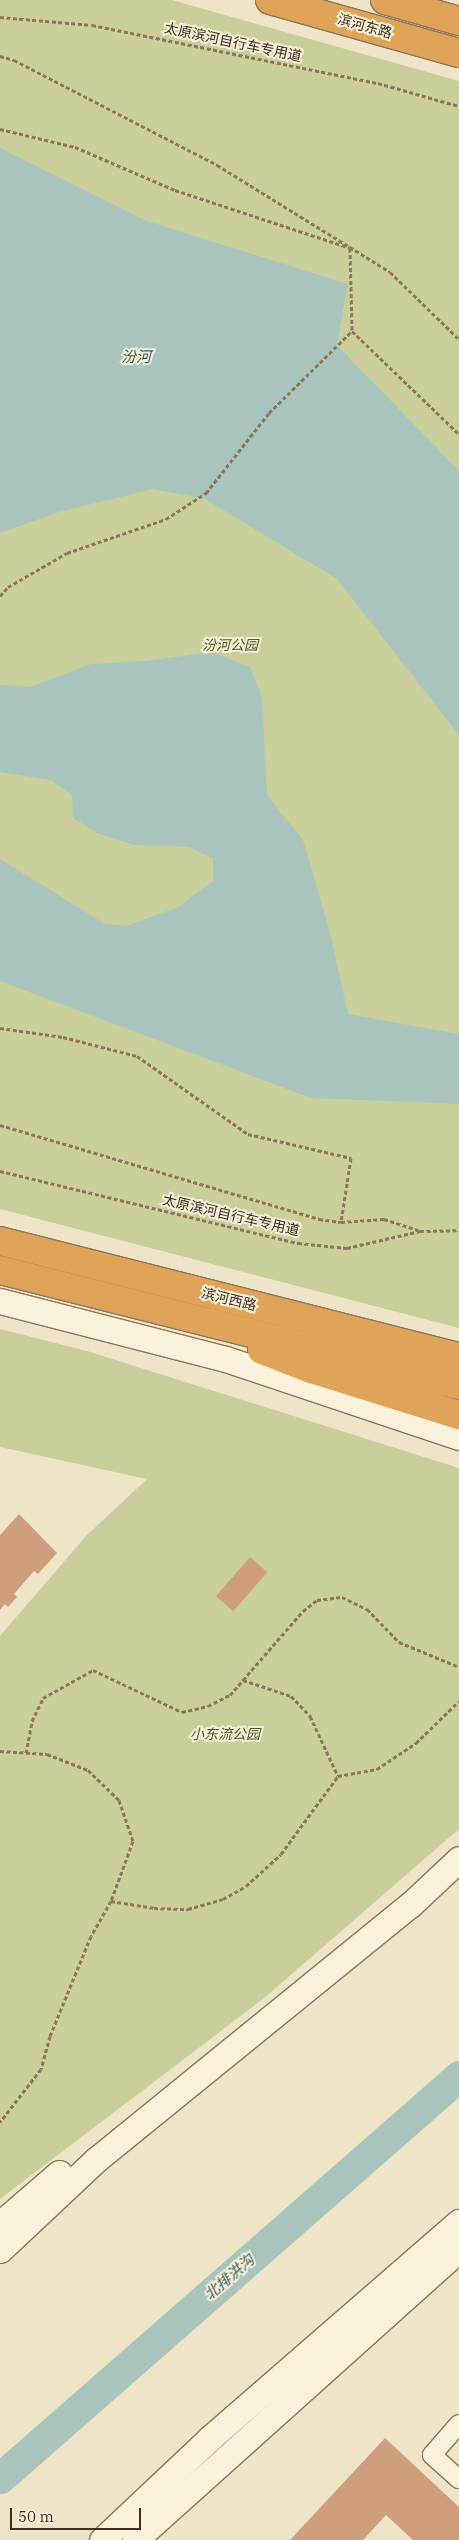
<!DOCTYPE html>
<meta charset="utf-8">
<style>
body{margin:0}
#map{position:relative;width:459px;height:2540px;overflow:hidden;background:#f0e4c8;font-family:"IBM Plex Serif","Noto Sans SC",serif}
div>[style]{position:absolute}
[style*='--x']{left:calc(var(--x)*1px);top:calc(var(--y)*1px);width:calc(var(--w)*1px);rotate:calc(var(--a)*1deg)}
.green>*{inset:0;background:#c9cf9b}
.water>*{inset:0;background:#a9c4bc}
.river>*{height:31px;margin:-15.5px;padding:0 15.5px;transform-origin:15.5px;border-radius:15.5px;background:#a9c4bc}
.building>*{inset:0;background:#cf9f7d;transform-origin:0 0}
.path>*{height:3px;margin-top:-1.5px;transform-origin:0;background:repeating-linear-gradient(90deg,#8d765c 0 4px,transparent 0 6.5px)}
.roads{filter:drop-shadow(1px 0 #8d765c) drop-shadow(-1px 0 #8d765c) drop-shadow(0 1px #8d765c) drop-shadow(0 -1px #8d765c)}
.street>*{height:18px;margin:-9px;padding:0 9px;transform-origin:9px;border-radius:9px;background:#faf1dc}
.secondary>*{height:25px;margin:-12.5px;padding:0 12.5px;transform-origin:12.5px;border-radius:12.5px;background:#faf1dc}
.highway>*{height:28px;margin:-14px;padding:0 14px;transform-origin:14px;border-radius:14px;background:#e0a458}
span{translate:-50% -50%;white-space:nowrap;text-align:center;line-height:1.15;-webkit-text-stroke:4px #f7eed8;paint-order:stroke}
.street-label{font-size:14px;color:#3d2e20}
.park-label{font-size:14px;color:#4d5a26;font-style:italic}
.water-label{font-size:15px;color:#2f5d5a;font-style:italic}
.scale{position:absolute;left:10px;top:2508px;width:131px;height:22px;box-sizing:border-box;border:2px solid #3d2e20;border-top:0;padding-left:6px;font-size:15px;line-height:18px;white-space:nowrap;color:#3d2e20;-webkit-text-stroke:4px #f7eed8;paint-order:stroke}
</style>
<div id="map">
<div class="green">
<div style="clip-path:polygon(0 0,172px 0,459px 81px,459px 1328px,0 1209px)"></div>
<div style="clip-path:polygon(0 1329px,87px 1351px,459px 1468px,459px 1829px,263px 1999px,0 2199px,0 1636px,86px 1536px,147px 1479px,0 1447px)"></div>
</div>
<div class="water">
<div style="clip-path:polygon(0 148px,147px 221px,348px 284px,337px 345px,459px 471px,459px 735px,337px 579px,205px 499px,153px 489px,59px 512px,0 533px)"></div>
<div style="clip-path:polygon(211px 652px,250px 667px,262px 697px,267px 795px,303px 840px,330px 932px,348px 1014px,459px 1034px,459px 1104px,311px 1098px,0 981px,0 859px,105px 924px,127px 926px,178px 907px,213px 881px,213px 859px,189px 847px,134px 845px,97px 833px,73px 818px,72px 795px,51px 780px,0 772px,0 685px,30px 687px,91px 664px,146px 661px)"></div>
</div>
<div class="river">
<div style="--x:0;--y:2478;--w:610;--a:-41.21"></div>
</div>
<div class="building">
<div style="clip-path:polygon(19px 1514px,57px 1553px,38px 1574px,34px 1571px,14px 1594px,17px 1597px,8px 1607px,5px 1604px,0 1610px,0 1535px)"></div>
<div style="left:250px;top:1557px;width:23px;height:52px;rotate:41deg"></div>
<div style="clip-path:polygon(385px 2438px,459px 2507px,459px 2540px,413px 2540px,386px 2515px,363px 2540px,290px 2540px)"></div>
</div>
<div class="path">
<div style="--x:0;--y:17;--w:92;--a:5"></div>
<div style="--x:92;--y:25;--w:292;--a:11.5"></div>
<div style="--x:378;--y:83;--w:84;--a:15.9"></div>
<div style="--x:0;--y:56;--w:15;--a:16"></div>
<div style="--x:14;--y:60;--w:229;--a:27.3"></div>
<div style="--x:217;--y:165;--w:203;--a:31.7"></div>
<div style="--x:390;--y:272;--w:96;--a:44.2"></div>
<div style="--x:0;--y:129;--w:77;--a:13.5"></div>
<div style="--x:75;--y:147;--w:109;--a:23.3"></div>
<div style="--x:175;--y:190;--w:184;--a:18.3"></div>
<div style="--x:350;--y:248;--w:83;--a:88.6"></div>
<div style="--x:352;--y:331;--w:149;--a:43.9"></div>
<div style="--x:0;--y:596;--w:12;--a:-48"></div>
<div style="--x:8;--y:587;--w:68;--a:-30"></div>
<div style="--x:67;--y:553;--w:105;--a:-19"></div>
<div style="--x:166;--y:519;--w:48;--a:-33"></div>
<div style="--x:206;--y:493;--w:102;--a:-51.8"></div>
<div style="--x:269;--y:413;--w:117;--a:-44.7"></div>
<div style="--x:0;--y:1028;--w:64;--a:8.1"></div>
<div style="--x:63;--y:1037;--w:76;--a:14.4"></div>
<div style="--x:137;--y:1056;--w:136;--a:35.1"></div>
<div style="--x:248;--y:1134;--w:106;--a:13.1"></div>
<div style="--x:351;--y:1158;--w:65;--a:98.9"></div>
<div style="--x:0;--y:1125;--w:333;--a:16.4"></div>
<div style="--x:319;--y:1219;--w:22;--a:8"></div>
<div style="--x:341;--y:1222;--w:43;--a:-4"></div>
<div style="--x:384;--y:1219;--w:36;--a:18"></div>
<div style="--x:0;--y:1171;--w:307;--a:13.6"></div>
<div style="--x:298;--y:1243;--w:49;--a:5.8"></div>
<div style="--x:347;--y:1248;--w:75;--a:-13.1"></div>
<div style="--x:420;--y:1231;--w:39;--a:-1"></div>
<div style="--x:243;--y:1680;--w:91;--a:-49"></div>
<div style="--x:303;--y:1611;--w:18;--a:-38"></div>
<div style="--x:317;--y:1600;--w:25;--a:-7"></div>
<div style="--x:342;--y:1597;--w:28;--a:26"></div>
<div style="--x:367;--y:1609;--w:46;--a:45.9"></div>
<div style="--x:399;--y:1642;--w:65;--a:22.6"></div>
<div style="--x:0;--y:1751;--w:47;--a:3.7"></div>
<div style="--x:47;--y:1754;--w:44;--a:21.3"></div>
<div style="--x:88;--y:1770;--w:43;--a:44.1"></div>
<div style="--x:119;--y:1800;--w:43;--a:71.1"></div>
<div style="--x:133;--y:1841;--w:64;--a:110.1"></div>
<div style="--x:111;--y:1901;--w:40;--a:119.7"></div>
<div style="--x:91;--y:1936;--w:108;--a:112.3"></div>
<div style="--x:50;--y:2036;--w:34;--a:105"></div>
<div style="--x:41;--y:2069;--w:67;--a:127.7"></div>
<div style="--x:26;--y:1753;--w:33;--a:-79"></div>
<div style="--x:32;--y:1721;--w:25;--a:-64"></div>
<div style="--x:43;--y:1698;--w:57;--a:-29.2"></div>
<div style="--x:93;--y:1670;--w:98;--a:25.3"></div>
<div style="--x:182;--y:1712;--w:27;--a:-13"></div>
<div style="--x:208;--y:1706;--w:25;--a:-27"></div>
<div style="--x:230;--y:1695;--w:20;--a:-49"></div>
<div style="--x:243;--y:1680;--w:51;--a:18.4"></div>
<div style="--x:291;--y:1696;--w:28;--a:46"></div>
<div style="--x:310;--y:1716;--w:66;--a:65"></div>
<div style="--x:111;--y:1901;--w:44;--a:9.2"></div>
<div style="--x:154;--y:1908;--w:34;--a:2"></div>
<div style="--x:188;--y:1909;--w:36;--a:-16"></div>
<div style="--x:223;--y:1899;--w:26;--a:-29"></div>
<div style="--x:246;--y:1886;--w:47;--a:-42.4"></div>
<div style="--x:281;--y:1854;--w:97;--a:-53.8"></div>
<div style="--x:338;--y:1776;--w:40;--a:-10"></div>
<div style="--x:377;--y:1769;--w:47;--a:-33.7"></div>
<div style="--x:416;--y:1743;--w:60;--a:-44.3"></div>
</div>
<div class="roads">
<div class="street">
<div style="--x:459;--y:2424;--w:41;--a:131.1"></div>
<div style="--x:432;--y:2455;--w:36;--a:42"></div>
</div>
<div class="secondary">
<div style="--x:0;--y:1301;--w:233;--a:14.4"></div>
<div style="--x:226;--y:1359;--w:246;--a:18.5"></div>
<div style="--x:0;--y:2224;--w:78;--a:-40.8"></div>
<div style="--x:0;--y:2250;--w:133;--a:-43.2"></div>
<div style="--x:97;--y:2159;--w:403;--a:-39.1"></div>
<div style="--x:410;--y:1905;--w:67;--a:-43.2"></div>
<div style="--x:102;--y:2540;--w:147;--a:-43.3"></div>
<div style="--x:209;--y:2439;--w:331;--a:-41"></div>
<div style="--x:135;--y:2540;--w:435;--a:-41.9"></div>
</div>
<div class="highway">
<div style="--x:270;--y:0;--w:196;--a:15.7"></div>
<div style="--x:385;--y:0;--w:77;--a:15.8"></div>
<div style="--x:0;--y:1241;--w:473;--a:14.2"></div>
<div style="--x:0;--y:1270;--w:473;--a:14.1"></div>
<div style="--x:262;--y:1350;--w:53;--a:21.2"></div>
<div style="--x:311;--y:1369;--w:155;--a:17.3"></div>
</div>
</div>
<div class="street-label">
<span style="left:365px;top:26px;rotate:16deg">滨河东路</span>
<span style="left:233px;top:42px;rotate:12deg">太原滨河自行车专用道</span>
<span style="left:231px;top:1215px;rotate:13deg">太原滨河自行车专用道</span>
<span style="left:229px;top:1299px;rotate:14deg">滨河西路</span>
</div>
<div class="park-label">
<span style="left:230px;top:645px">汾河公园</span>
<span style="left:225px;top:1734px">小东流公园</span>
</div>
<div class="water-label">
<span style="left:136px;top:357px">汾河</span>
<span style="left:229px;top:2277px;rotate:-41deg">北排洪沟</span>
</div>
<div class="scale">50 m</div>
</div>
